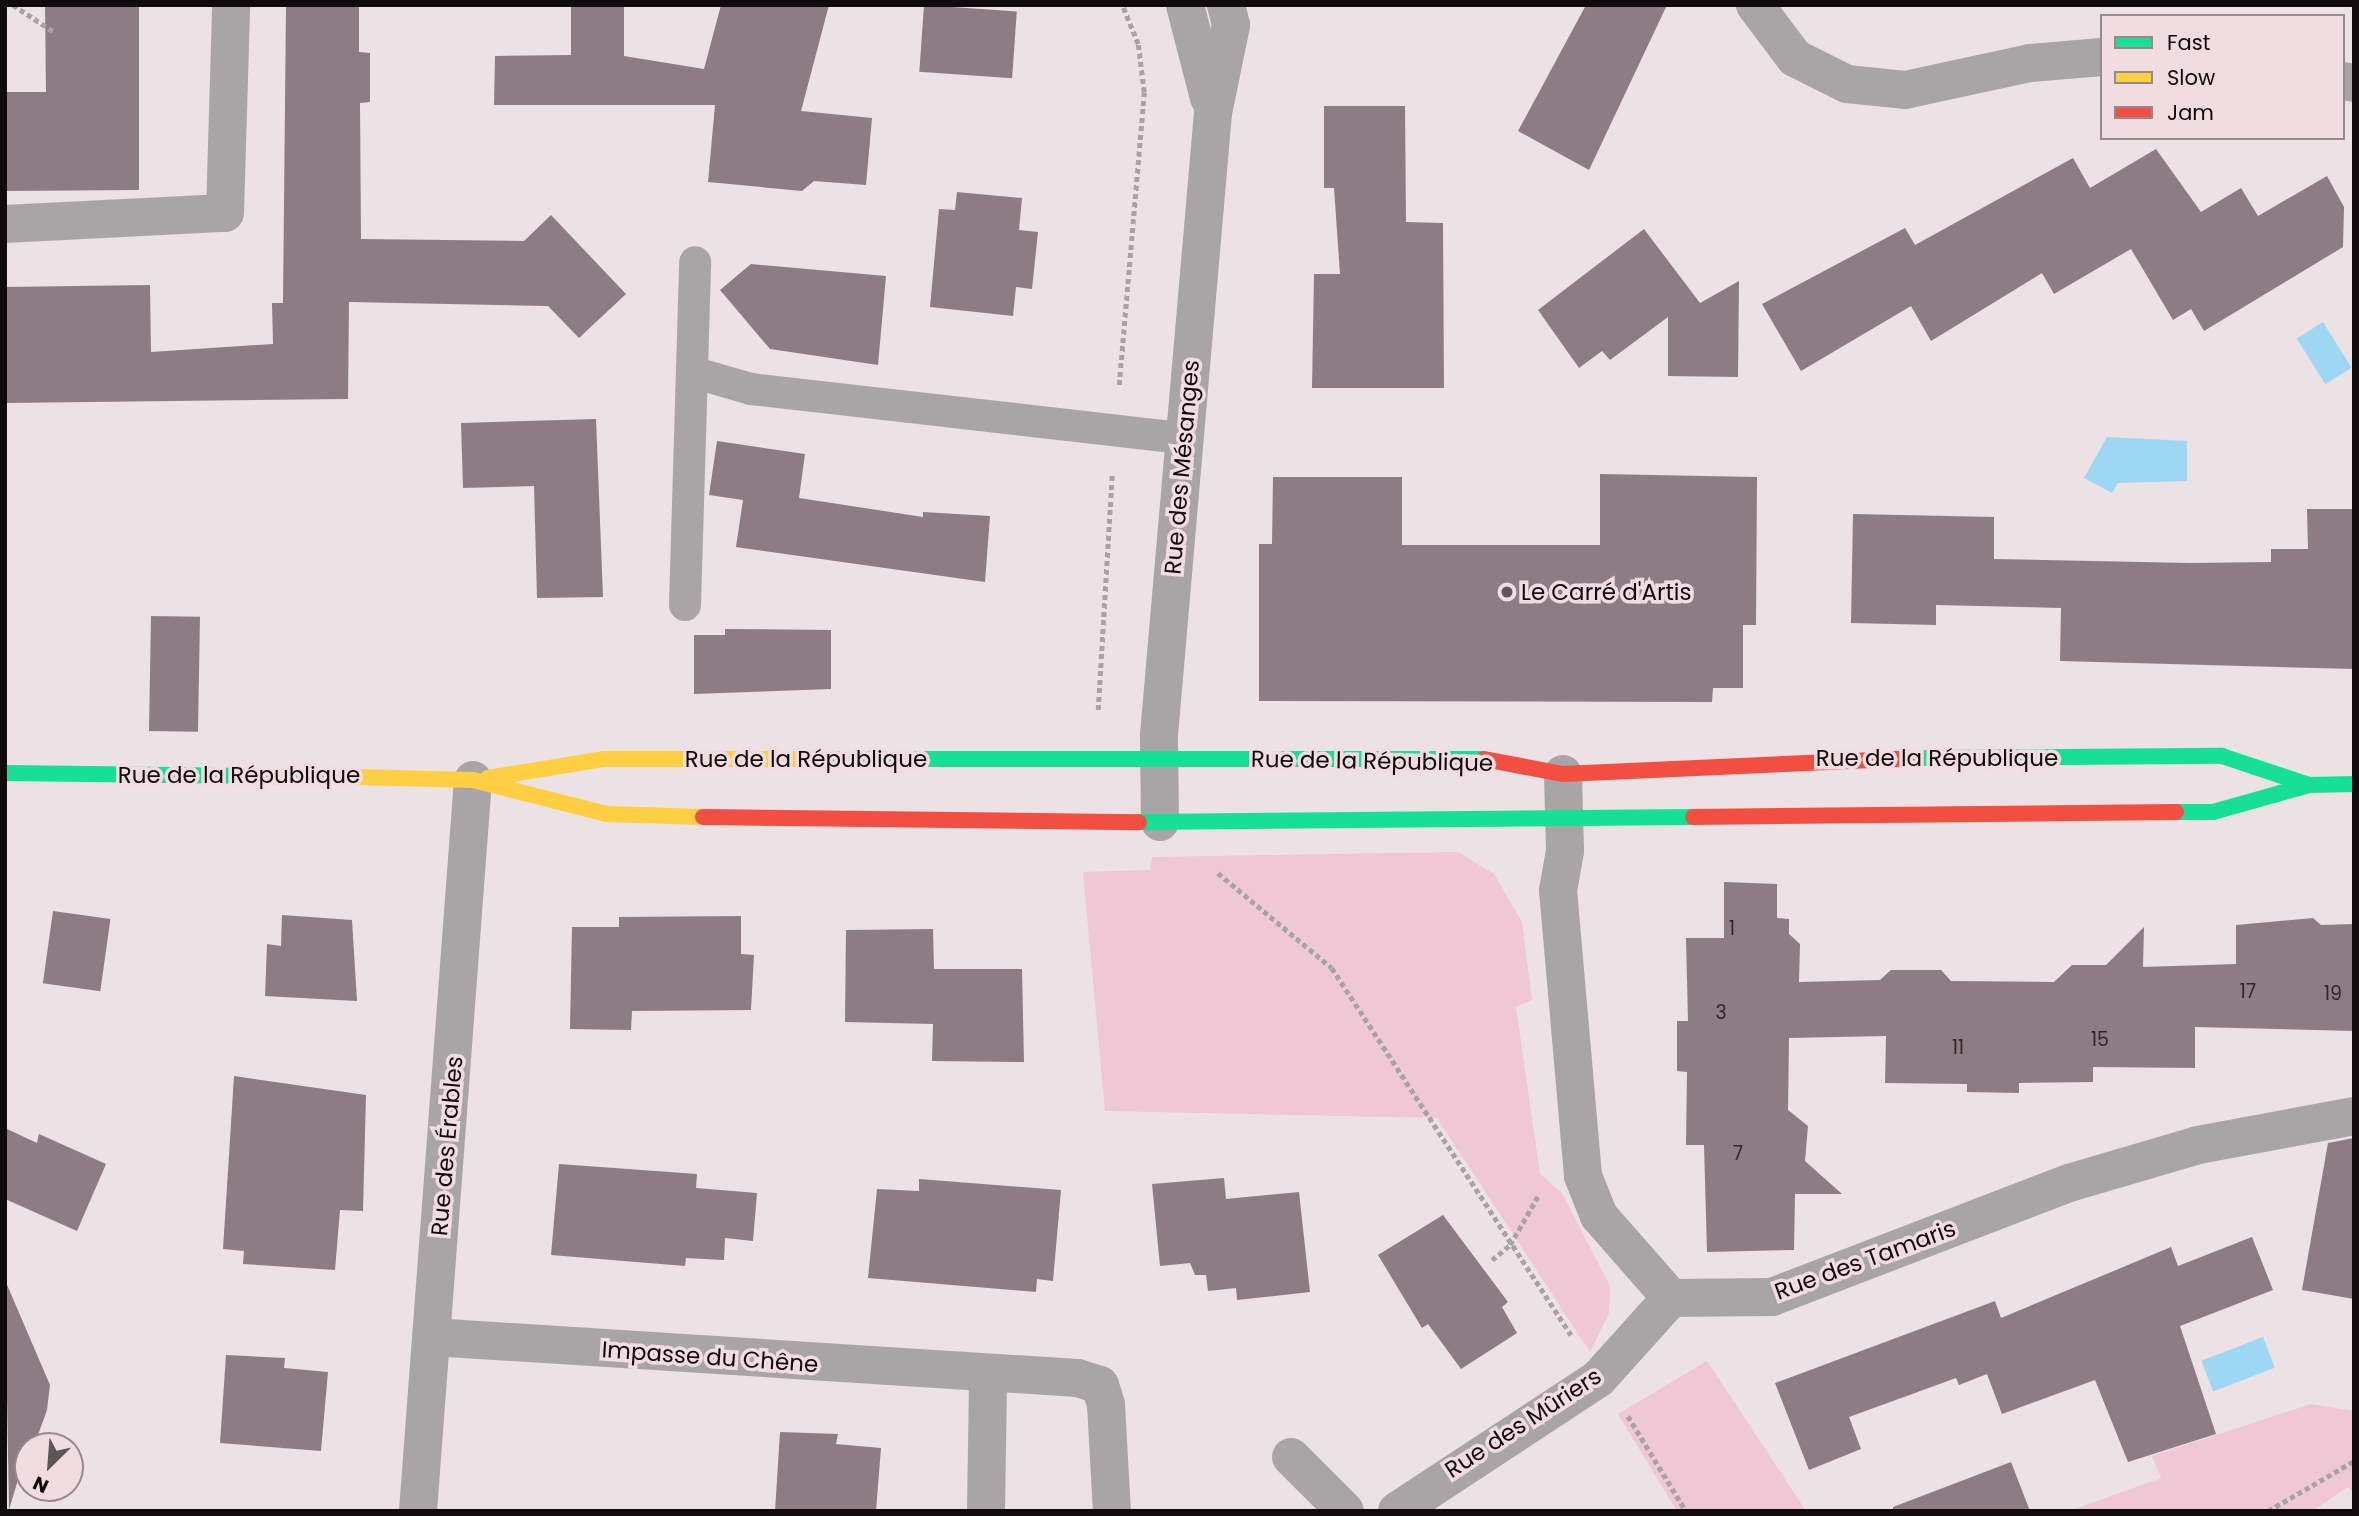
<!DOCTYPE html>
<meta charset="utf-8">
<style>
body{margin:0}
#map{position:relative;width:2359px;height:1516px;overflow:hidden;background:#ece1e4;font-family:Poppins,sans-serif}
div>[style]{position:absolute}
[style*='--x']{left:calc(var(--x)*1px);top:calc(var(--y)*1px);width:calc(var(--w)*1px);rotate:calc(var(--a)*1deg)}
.green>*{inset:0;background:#f0c7d5}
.water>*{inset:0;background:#9ed7f4;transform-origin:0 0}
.building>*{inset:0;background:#8e7c84;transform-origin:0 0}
.path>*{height:4.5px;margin-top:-2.25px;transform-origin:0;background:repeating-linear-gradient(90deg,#a7a2a3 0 5px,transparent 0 8.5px)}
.lane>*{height:32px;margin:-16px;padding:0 16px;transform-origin:16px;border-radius:16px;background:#a9a5a6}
.street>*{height:38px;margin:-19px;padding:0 19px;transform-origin:19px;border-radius:19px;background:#a9a5a6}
.fast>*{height:16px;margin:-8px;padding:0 8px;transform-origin:8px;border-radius:8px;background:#16e098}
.slow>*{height:16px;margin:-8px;padding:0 8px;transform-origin:8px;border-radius:8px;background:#ffcf43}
.jam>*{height:16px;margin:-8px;padding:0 8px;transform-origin:8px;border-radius:8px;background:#f24e42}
.dots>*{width:19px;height:19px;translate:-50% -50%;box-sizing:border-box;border:4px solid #f1dce2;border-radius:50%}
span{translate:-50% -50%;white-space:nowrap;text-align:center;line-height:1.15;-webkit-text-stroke:7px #f1dce2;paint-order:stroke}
.number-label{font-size:19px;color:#30262a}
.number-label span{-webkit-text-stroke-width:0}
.street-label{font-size:23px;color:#100a0c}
.poi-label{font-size:23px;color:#100a0c}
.left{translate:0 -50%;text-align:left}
.frame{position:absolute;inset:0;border:7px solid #100a0c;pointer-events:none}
.legend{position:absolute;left:2100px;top:14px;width:245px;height:126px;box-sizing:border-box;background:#f1dce2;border:2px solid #97888c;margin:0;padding:9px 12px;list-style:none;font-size:21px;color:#100a0c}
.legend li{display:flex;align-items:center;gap:14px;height:35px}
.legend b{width:35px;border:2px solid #97888c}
.north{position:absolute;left:14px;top:1432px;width:70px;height:70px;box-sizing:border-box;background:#f1dce2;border:2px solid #97888c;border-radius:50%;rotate:205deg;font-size:19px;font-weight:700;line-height:28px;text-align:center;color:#100a0c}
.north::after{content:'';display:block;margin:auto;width:24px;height:32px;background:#5d5558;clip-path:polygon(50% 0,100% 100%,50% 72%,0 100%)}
</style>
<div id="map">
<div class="green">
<div style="clip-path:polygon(1458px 852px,1494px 874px,1522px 922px,1532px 1000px,1516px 1007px,1540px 1174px,1562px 1193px,1610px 1286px,1609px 1313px,1590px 1352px,1437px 1118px,1105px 1111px,1083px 872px,1150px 870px,1152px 857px)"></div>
<div style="clip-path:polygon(1707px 1361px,1806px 1511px,1677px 1511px,1618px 1414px)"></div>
<div style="clip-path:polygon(2311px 1404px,2354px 1411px,2354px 1494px,2348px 1487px,2312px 1511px,2069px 1511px,2161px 1478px,2152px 1456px)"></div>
</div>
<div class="water">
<div style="left:2323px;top:322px;width:54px;height:31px;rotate:58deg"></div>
<div style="clip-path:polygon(2107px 437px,2187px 441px,2187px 481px,2118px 483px,2112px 493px,2084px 478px)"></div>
<div style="left:2263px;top:1337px;width:33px;height:66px;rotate:69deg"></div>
</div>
<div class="building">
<div style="clip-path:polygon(45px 5px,139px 5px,139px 190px,5px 191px,5px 92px,46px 92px)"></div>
<div style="clip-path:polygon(286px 5px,359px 5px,359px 52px,370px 53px,370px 102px,360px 103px,361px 239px,524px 241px,551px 215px,626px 294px,579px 338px,548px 306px,349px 302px,348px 399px,5px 403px,5px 287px,150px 285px,151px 352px,273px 344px,272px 303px,283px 303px)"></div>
<div style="clip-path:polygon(571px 5px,624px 5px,624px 56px,704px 69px,721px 5px,829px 5px,801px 111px,872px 118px,866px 185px,814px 181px,802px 191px,708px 182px,715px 105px,494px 105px,495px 56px,571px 55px)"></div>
<div style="left:924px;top:5px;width:93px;height:67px;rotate:4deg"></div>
<div style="clip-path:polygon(1586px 5px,1667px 5px,1589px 170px,1518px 131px)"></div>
<div style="clip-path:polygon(1324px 106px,1405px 106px,1406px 222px,1443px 223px,1444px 388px,1312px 388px,1314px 274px,1340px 274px,1334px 188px,1324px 188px)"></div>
<div style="clip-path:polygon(2156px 149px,2201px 212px,2241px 188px,2258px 216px,2327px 176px,2344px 207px,2343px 247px,2204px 331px,2191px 309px,2173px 320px,2131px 249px,2054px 294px,2042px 273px,1931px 341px,1911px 306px,1801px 371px,1762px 304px,1905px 228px,1915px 245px,2073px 158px,2090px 188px)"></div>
<div style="clip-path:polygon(957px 192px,1022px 198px,1019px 230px,1038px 232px,1032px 289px,1016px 287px,1013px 316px,930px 307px,939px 209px,955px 210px)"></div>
<div style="clip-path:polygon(1644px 229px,1700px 303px,1739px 281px,1738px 377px,1668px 376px,1668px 317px,1610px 360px,1602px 351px,1579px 368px,1538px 310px)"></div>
<div style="clip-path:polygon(751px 264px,886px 276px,878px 365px,770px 349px,720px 290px)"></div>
<div style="clip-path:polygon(596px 419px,603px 597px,537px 598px,534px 486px,463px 488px,461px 423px)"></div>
<div style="clip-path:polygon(717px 441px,805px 454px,799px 498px,923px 517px,923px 512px,990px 516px,985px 582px,736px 547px,743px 500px,709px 495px)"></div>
<div style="clip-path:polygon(1600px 474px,1757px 477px,1756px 625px,1743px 625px,1743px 688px,1713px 688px,1712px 702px,1259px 701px,1259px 544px,1272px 544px,1273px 477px,1402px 477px,1402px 545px,1600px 545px)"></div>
<div style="clip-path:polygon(2307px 509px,2354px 509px,2354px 669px,2060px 661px,2061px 608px,1936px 605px,1936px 625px,1851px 623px,1853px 514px,1994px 517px,1994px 559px,2190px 563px,2271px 562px,2271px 549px,2308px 549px)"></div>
<div style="left:151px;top:616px;width:49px;height:115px;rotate:1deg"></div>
<div style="clip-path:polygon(725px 629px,831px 630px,831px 689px,694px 694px,694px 635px,725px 635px)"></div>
<div style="clip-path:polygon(1724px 882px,1777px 884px,1777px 918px,1789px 919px,1789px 934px,1800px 944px,1799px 982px,1880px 980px,1891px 970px,1941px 970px,1951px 981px,2054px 982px,2072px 965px,2106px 965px,2144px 927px,2143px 967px,2236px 964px,2236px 925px,2313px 918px,2321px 925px,2354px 924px,2354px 1031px,2195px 1027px,2195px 1068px,2093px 1067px,2093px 1082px,2019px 1083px,2019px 1093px,1967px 1092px,1967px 1084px,1885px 1083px,1886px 1036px,1789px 1038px,1788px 1110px,1808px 1126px,1805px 1161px,1842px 1194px,1795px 1194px,1794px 1250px,1707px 1252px,1704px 1145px,1686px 1145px,1687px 1072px,1677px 1071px,1677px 1021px,1688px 1021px,1686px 938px,1724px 938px)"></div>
<div style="left:53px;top:911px;width:58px;height:73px;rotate:8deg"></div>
<div style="clip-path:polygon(282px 915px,352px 920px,357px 1001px,265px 996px,267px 944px,281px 946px)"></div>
<div style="clip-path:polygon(741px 916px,741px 954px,754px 955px,751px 1010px,632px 1011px,631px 1030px,570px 1029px,572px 927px,619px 927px,619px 917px)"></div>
<div style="clip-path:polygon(933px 929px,934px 969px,1022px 969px,1024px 1062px,932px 1061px,933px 1024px,845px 1022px,846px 930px)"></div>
<div style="clip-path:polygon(234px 1076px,366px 1095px,363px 1211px,340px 1210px,335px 1270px,243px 1264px,244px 1251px,223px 1249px)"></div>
<div style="clip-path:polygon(5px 1128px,37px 1143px,39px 1134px,106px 1164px,77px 1231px,5px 1199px)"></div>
<div style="clip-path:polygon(2354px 1138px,2354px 1299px,2302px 1290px,2328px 1143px)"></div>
<div style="clip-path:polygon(559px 1164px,697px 1174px,696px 1188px,757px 1193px,753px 1241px,725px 1238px,724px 1260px,686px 1258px,685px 1266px,551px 1255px)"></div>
<div style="clip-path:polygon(1224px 1178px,1226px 1199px,1299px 1192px,1310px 1292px,1237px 1300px,1236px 1288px,1208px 1291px,1206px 1275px,1195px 1275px,1190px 1263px,1160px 1266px,1152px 1184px)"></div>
<div style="clip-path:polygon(919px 1179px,1061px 1190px,1053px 1281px,1037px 1279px,1036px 1292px,868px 1278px,877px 1189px,919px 1191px)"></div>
<div style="clip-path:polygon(1443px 1215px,1508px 1302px,1502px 1307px,1517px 1333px,1461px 1369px,1428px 1324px,1422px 1328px,1378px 1255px)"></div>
<div style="clip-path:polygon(2252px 1237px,2273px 1290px,2180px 1326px,2216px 1434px,2128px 1462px,2095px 1380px,2002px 1414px,1987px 1374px,1959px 1385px,1956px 1378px,1849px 1417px,1861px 1449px,1809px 1470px,1775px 1383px,1995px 1301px,2001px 1318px,2171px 1247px,2178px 1266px)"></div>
<div style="clip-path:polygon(5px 1280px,50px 1385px,47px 1410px,34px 1446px,28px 1446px,9px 1510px)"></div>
<div style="clip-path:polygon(226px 1355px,285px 1358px,284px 1368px,328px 1372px,321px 1451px,220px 1443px)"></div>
<div style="clip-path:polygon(780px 1432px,838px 1434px,836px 1444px,881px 1448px,876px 1511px,775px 1511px)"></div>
<div style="clip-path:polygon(2011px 1462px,2030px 1511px,1893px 1511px,1893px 1507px)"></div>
</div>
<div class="path">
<div style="--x:13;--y:5;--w:51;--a:33.1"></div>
<div style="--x:1119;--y:385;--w:294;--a:-85.1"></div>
<div style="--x:1144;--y:92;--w:48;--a:-97.1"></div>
<div style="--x:1138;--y:44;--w:42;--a:-112.3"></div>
<div style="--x:1098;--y:710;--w:236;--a:-86.6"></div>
<div style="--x:1218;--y:873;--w:148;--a:39.8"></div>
<div style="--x:1332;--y:968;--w:438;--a:56.9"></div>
<div style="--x:1492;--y:1260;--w:23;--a:-40"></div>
<div style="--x:1510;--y:1245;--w:56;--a:-60.3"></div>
<div style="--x:1628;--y:1416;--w:111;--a:58.6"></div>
<div style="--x:2268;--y:1511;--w:99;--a:-30.2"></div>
</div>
<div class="lane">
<div style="--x:692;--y:372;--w:61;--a:16.1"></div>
<div style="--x:751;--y:389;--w:436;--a:6.5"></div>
<div style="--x:685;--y:605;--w:343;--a:-88.3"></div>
</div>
<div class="street">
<div style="--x:1185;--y:5;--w:96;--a:75.5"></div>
<div style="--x:1755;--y:5;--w:66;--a:53"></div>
<div style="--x:1795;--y:58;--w:58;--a:26.6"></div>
<div style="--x:1847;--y:84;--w:58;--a:5.9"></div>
<div style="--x:1905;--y:90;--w:128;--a:-12.2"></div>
<div style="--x:2030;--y:63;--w:72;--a:-4.8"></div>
<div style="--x:2343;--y:81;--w:11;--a:10"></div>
<div style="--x:5;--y:224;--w:220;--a:-2.9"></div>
<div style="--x:225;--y:213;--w:208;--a:-88.3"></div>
<div style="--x:1563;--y:774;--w:77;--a:88.5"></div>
<div style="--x:1565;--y:851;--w:40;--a:100"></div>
<div style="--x:1558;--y:890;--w:287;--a:85"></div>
<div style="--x:1583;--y:1176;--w:43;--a:68.2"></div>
<div style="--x:1599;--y:1216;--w:109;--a:48.7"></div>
<div style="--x:1160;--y:822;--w:87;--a:-90.7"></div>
<div style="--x:1159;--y:735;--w:624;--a:-85.04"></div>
<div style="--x:1213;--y:113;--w:90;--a:-78.4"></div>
<div style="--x:1231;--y:25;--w:21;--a:-104"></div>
<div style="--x:1671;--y:1298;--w:101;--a:-0.6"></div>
<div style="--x:1772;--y:1297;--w:318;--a:-21"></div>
<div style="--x:2069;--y:1183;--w:134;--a:-16.4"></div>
<div style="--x:2198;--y:1145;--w:159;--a:-10.5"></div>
<div style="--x:432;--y:1337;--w:647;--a:3.63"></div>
<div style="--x:1078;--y:1378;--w:23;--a:18"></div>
<div style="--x:1100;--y:1385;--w:21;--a:73"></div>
<div style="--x:1106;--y:1405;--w:106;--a:86.8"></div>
<div style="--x:1291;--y:1457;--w:76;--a:45"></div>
<div style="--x:418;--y:1511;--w:733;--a:-85.7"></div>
<div style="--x:986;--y:1511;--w:134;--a:-89.1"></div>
<div style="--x:1397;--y:1511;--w:240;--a:-33.3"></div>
<div style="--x:1598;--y:1379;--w:109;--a:-48"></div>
</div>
<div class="fast">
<div style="--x:1912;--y:758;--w:310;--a:-0.4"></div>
<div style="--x:2222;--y:756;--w:92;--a:18.4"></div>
<div style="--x:800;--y:759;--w:684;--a:0"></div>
<div style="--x:5;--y:773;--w:352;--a:0.7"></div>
<div style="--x:2176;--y:812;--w:37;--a:0"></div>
<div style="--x:2213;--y:812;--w:100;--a:-15.7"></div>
<div style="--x:2309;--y:785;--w:45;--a:-1.3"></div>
<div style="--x:1139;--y:822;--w:554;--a:-0.52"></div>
</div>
<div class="slow">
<div style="--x:357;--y:777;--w:116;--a:1.5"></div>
<div style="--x:473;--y:780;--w:137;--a:14.3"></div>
<div style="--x:606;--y:814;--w:97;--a:1.8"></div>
<div style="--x:488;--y:778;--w:118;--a:-9.3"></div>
<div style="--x:604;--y:759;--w:196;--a:0"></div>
</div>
<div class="jam">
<div style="--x:1484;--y:759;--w:80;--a:10.8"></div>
<div style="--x:1563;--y:774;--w:349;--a:-2.6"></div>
<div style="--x:703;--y:817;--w:436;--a:0.7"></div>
<div style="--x:1693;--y:817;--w:483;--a:-0.6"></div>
</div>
<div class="dots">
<div style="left:1507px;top:592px;background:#5d5558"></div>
</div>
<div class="number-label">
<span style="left:1732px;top:929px">1</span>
<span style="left:2248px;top:992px">17</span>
<span style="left:2333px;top:994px">19</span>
<span style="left:1721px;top:1013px">3</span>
<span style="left:2100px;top:1040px">15</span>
<span style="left:1958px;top:1048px">11</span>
<span style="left:1738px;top:1154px">7</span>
</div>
<div class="street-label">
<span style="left:1182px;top:467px;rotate:-85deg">Rue des Mésanges</span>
<span style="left:1937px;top:758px">Rue de la République</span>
<span style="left:806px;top:759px">Rue de la République</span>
<span style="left:1372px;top:761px;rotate:1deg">Rue de la République</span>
<span style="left:239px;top:775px">Rue de la République</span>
<span style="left:447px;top:1146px;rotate:-85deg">Rue des Érables</span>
<span style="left:1865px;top:1260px;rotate:-20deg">Rue des Tamaris</span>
<span style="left:710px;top:1357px;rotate:4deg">Impasse du Chêne</span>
<span style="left:1523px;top:1423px;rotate:-33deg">Rue des Mûriers</span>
</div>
<div class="poi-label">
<span class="left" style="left:1521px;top:592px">Le Carré d'Artis</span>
</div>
<div class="frame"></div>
<ul class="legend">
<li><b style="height:9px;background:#16e098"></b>Fast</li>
<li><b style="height:9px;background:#ffcf43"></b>Slow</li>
<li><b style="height:9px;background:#f24e42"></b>Jam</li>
</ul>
<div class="north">N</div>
</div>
